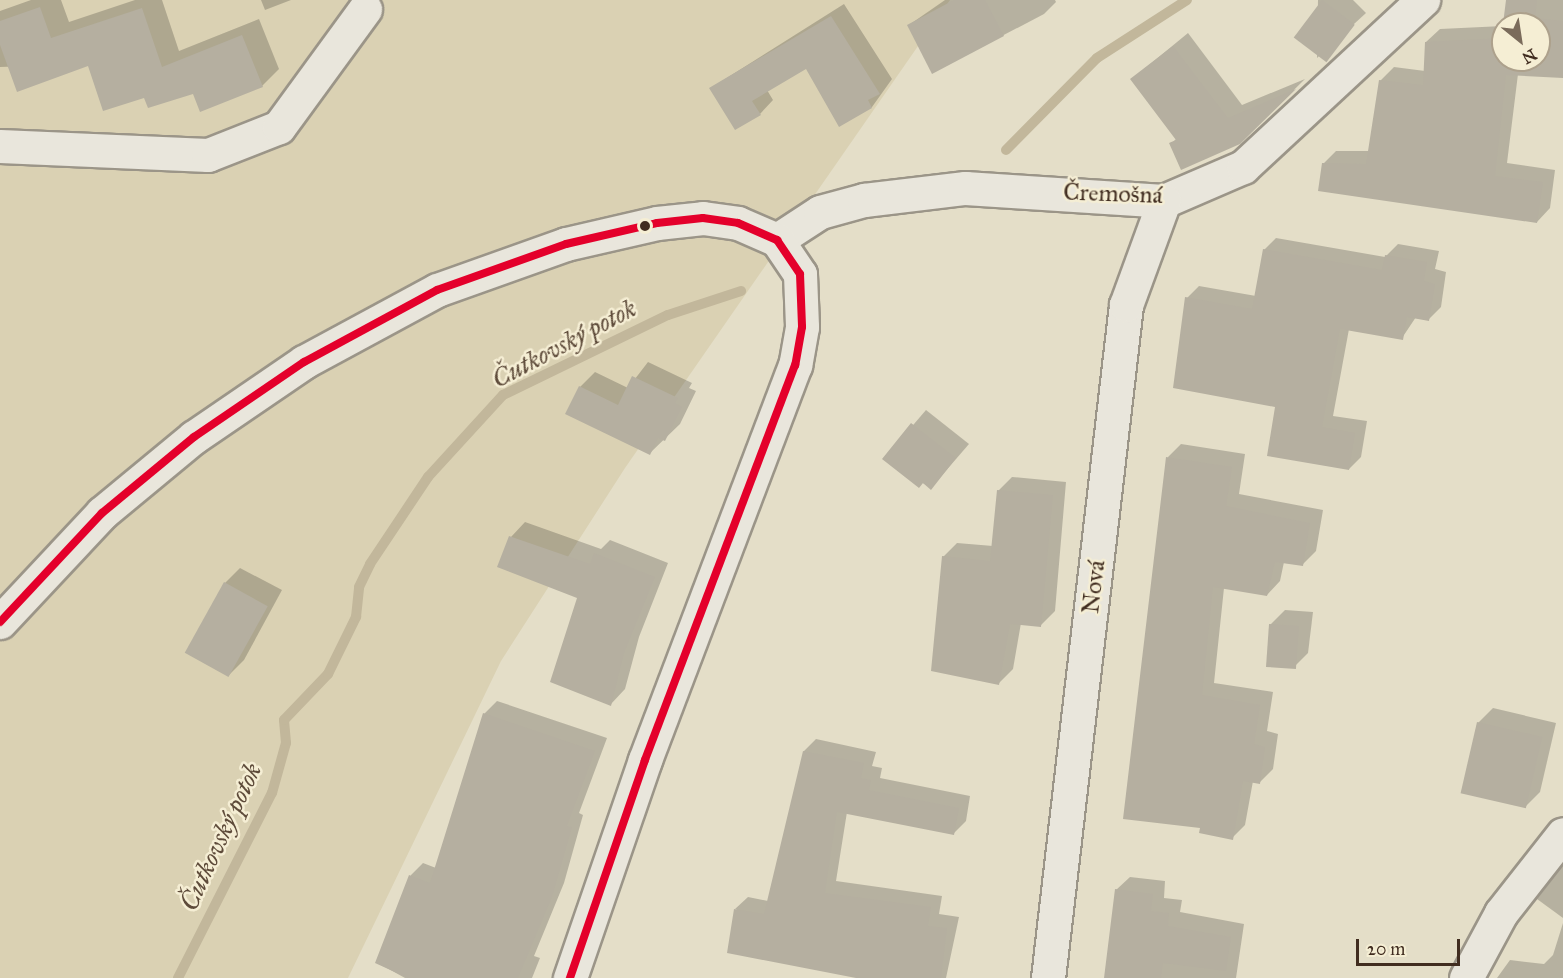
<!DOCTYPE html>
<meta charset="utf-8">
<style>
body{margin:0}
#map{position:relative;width:1563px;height:978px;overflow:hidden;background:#e4dec8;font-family:"IM FELL Great Primer",serif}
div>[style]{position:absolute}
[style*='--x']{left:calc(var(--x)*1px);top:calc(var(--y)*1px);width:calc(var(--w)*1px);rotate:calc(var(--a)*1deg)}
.green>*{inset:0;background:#dad1b3}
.shadow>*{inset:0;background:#0003}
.stream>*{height:10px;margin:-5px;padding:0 5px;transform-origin:5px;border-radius:5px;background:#c2b79b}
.building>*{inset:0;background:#b5afa0;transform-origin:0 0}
.roads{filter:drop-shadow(2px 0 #9b9588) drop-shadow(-2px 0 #9b9588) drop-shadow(0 2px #9b9588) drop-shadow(0 -2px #9b9588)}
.street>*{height:33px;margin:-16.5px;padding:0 16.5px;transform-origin:16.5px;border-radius:16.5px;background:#e9e6dc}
.bus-1>*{height:8px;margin:-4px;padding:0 4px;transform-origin:4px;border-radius:4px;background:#e4002b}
.dots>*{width:16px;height:16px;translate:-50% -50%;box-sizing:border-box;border:3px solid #f5eed4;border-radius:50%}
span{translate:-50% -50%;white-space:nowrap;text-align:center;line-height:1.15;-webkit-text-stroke:5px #f5eed4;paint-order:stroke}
.street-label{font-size:24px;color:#412d20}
.water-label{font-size:26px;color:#5e4b3a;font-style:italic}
.north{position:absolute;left:1491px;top:12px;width:60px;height:60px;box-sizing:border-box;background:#f5eed4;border:2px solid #ada18c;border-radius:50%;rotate:150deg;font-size:16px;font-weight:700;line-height:24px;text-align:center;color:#412d20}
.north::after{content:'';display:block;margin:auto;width:21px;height:27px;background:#7a6b5b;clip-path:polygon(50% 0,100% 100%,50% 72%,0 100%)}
.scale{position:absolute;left:1356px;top:939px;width:104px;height:27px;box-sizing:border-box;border:3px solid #412d20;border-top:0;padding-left:8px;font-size:18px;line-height:21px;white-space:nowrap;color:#412d20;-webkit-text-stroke:4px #f5eed4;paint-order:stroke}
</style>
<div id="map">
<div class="green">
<div style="clip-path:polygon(0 0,950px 0,625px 468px,501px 661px,348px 978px,0 978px)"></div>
</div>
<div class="shadow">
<div style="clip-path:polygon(31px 0,61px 0,69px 22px,135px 0,162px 0,179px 51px,259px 19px,279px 69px,262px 86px,145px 96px,89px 64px,0 67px,0 11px)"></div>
<div style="clip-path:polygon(261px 0,291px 0,265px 10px)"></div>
<div style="clip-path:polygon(945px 0,1055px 0,1056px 2px,1044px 14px,933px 72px,909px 25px)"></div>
<div style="clip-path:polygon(1318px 0,1353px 0,1366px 13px,1317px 58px)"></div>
<div style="clip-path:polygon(1507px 0,1563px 0,1563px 76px,1518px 74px,1507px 163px,1555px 170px,1550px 208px,1537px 222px,1323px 164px,1336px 151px,1369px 151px,1380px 81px,1394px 67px,1425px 71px,1426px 42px,1440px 29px,1503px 26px,1503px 60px,1539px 60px,1539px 24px,1505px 24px)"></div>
<div style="clip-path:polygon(844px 4px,892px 79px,872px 107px,839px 125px,807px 67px,767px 90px,773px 100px,760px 114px,711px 88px)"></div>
<div style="clip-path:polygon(1188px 33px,1242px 105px,1305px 79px,1240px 143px,1171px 144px,1177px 138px,1132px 79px)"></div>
<div style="clip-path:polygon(1276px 238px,1385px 257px,1398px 244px,1439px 251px,1435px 269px,1446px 272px,1441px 307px,1429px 319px,1416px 317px,1402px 338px,1349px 329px,1333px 416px,1367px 421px,1361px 457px,1349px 469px,1277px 406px,1187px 298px,1199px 286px,1256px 296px,1264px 250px)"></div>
<div style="clip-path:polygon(648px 362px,692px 383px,689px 388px,696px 391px,680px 424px,650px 453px,580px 387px,595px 372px,628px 388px)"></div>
<div style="clip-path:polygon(926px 410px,969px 444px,931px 488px,884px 459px)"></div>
<div style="clip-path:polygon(1181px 444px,1245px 454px,1239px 494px,1323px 510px,1316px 551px,1303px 564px,1284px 562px,1280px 581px,1267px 595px,1224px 588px,1214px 683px,1273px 692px,1267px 731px,1278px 734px,1273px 769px,1260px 782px,1253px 781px,1245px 825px,1232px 838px,1201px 827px,1168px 457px)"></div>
<div style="clip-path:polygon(1012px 477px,1066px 482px,1055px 611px,1041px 625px,1021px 623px,1013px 669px,999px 683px,943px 557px,957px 543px,993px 546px,998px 491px)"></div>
<div style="clip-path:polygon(525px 522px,601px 549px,610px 540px,668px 563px,639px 637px,625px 689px,611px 704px,579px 597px,499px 566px,511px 537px)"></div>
<div style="clip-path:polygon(240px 568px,282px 590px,244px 660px,229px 675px,225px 583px)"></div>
<div style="clip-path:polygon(1285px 610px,1313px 612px,1308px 653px,1293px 668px,1270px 625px)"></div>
<div style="clip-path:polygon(497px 701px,607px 738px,579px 813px,583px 815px,564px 883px,534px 956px,540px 958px,532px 978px,405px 978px,376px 962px,411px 875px,423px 863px,436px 868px,484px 714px)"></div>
<div style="clip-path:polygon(1493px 708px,1556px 723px,1540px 792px,1525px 807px,1478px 723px)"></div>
<div style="clip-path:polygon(816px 739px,876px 752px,872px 766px,882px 768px,880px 778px,970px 796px,966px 821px,954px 833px,847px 812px,836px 881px,942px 896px,939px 914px,959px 917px,946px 978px,893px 978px,735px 909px,748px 897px,768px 901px,804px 751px)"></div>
<div style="clip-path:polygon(1563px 865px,1563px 918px,1537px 899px)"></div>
<div style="clip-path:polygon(1130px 877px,1165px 881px,1164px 898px,1182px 900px,1180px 912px,1244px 924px,1236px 978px,1106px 978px,1116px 890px)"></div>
<div style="clip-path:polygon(1563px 923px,1563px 978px,1497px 978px,1510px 960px,1544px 964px,1553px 955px)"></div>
</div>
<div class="stream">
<div style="--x:1006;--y:150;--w:129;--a:-45.3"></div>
<div style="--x:1097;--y:58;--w:107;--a:-32.8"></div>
<div style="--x:178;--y:978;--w:208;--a:-63.1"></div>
<div style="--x:272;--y:793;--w:52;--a:-74.4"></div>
<div style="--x:286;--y:743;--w:23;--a:-95"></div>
<div style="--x:284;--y:720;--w:64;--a:-46.3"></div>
<div style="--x:328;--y:674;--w:64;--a:-63.8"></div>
<div style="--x:356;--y:617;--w:30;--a:-84"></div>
<div style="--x:359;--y:587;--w:25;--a:-64"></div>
<div style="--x:370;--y:564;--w:105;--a:-56.3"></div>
<div style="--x:428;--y:477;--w:111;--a:-47.6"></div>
<div style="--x:503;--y:395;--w:183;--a:-25.9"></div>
<div style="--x:668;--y:315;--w:77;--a:-18.2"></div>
</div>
<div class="building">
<div style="clip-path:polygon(954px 0,985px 0,1004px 36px,932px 74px,907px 25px)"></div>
<div style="left:1322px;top:0;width:41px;height:47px;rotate:37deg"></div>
<div style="clip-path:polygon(1506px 0,1537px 0,1535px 18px,1563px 21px,1563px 78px,1506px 75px,1495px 176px,1543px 182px,1537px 223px,1318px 191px,1322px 163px,1366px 164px,1379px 80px,1423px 85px,1425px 42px,1502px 38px,1503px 28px,1503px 60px,1539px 60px,1539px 24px,1503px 24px)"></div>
<div style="clip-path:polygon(40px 7px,51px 38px,142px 8px,162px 67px,242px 35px,263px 87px,200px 112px,193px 94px,148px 108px,144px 98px,103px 111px,88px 66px,17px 92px,0 45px,0 21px)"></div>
<div style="clip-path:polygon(831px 16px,880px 94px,868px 100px,872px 108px,839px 127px,806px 69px,752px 101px,761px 115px,735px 130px,709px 88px)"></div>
<div style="clip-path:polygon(1173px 46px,1228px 118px,1296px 89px,1240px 144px,1181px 170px,1169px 143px,1176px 140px,1130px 79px)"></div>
<div style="clip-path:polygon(1263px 249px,1382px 270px,1385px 255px,1427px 262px,1424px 281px,1435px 284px,1429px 321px,1407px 317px,1403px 340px,1340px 329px,1322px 427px,1355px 433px,1349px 470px,1267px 456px,1275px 407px,1173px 388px,1185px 297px,1252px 309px)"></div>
<div style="clip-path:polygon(632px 376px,678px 398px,675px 403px,682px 407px,665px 441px,658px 438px,650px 455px,565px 414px,579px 386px,618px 405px)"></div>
<div style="clip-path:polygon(911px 423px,956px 458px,931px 490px,923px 483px,919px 488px,882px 459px)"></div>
<div style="clip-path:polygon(1166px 457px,1232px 467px,1226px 506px,1310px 523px,1303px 566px,1275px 562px,1267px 596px,1213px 587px,1202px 695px,1260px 705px,1254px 744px,1265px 747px,1260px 784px,1243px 781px,1233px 840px,1199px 833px,1200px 828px,1123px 819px)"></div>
<div style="clip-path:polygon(997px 490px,1053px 495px,1041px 627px,1010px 624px,999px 685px,931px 671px,942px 556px,990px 561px)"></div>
<div style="clip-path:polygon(509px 536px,590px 564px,594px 553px,655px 577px,624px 653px,611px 706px,550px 682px,577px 598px,497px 567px)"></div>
<div style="left:224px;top:582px;width:50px;height:81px;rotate:29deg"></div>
<div style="left:1269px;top:624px;width:30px;height:43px;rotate:4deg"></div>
<div style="clip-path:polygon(483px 713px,595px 751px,567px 826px,572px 827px,552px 897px,518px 978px,408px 978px,375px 963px,409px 875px,430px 883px)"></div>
<div style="left:1477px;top:722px;width:67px;height:73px;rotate:13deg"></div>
<div style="clip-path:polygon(803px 751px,864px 763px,861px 778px,871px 780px,869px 790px,959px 808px,954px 835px,837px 812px,825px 893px,931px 907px,928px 926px,947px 928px,941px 978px,856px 978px,727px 953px,734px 909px,764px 914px)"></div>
<div style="clip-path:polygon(1115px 889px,1153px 894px,1151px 911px,1169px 913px,1168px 926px,1231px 937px,1226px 971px,1163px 963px,1161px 978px,1104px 978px)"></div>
</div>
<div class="roads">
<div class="street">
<div style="--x:0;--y:146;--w:208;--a:2.5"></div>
<div style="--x:208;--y:155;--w:76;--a:-21.5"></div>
<div style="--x:279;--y:127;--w:146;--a:-53.9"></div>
<div style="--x:777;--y:240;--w:51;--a:-33.1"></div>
<div style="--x:820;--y:212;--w:46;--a:-15.3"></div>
<div style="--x:864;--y:200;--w:102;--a:-6.8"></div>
<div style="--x:965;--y:188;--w:199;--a:3.7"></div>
<div style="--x:1164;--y:201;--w:86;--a:-23.3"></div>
<div style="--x:1243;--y:167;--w:246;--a:-42.9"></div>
<div style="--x:0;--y:622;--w:149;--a:-46.9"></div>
<div style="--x:102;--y:513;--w:119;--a:-39.6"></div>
<div style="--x:194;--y:437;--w:133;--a:-34.3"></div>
<div style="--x:304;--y:362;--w:151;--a:-28.4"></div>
<div style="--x:437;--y:290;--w:137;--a:-19.6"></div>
<div style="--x:566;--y:244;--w:93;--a:-13"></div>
<div style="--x:657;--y:223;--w:46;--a:-6.2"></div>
<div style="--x:703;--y:218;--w:35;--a:8"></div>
<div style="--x:738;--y:223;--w:43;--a:23.6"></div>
<div style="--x:777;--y:240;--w:41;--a:55.9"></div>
<div style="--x:800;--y:274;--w:53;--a:87.8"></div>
<div style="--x:802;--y:327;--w:39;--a:100"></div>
<div style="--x:795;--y:365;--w:423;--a:110.8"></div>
<div style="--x:645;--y:760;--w:231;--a:109"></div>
<div style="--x:1048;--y:978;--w:678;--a:-83.39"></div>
<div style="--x:1126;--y:305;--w:111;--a:-69.9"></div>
<div style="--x:1466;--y:978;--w:74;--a:-61.7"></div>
<div style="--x:1501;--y:913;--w:100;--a:-51.9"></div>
</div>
</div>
<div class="bus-1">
<div style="--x:0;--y:622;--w:149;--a:-46.9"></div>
<div style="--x:102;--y:513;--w:119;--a:-39.6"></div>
<div style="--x:194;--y:437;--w:133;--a:-34.3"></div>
<div style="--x:304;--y:362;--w:151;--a:-28.4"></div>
<div style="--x:437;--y:290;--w:137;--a:-19.6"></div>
<div style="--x:566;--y:244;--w:93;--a:-13"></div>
<div style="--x:657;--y:223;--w:46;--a:-6.2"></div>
<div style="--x:703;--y:218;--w:35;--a:8"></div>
<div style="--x:738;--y:223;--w:43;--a:23.6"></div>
<div style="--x:777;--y:240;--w:41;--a:55.9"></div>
<div style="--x:800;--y:274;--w:53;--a:87.8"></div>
<div style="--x:802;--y:327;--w:39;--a:100"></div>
<div style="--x:795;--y:365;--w:423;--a:110.8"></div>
<div style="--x:645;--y:760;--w:231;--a:109"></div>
</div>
<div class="dots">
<div style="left:645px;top:226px;background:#412d20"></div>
</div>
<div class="street-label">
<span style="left:1113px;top:194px;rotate:2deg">Čremošná</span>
<span style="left:1094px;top:587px;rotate:-83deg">Nová</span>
</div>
<div class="water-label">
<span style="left:564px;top:344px;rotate:-28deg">Čutkovský potok</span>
<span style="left:221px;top:837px;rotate:-65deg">Čutkovský potok</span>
</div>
<div class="north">N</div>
<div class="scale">20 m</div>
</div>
